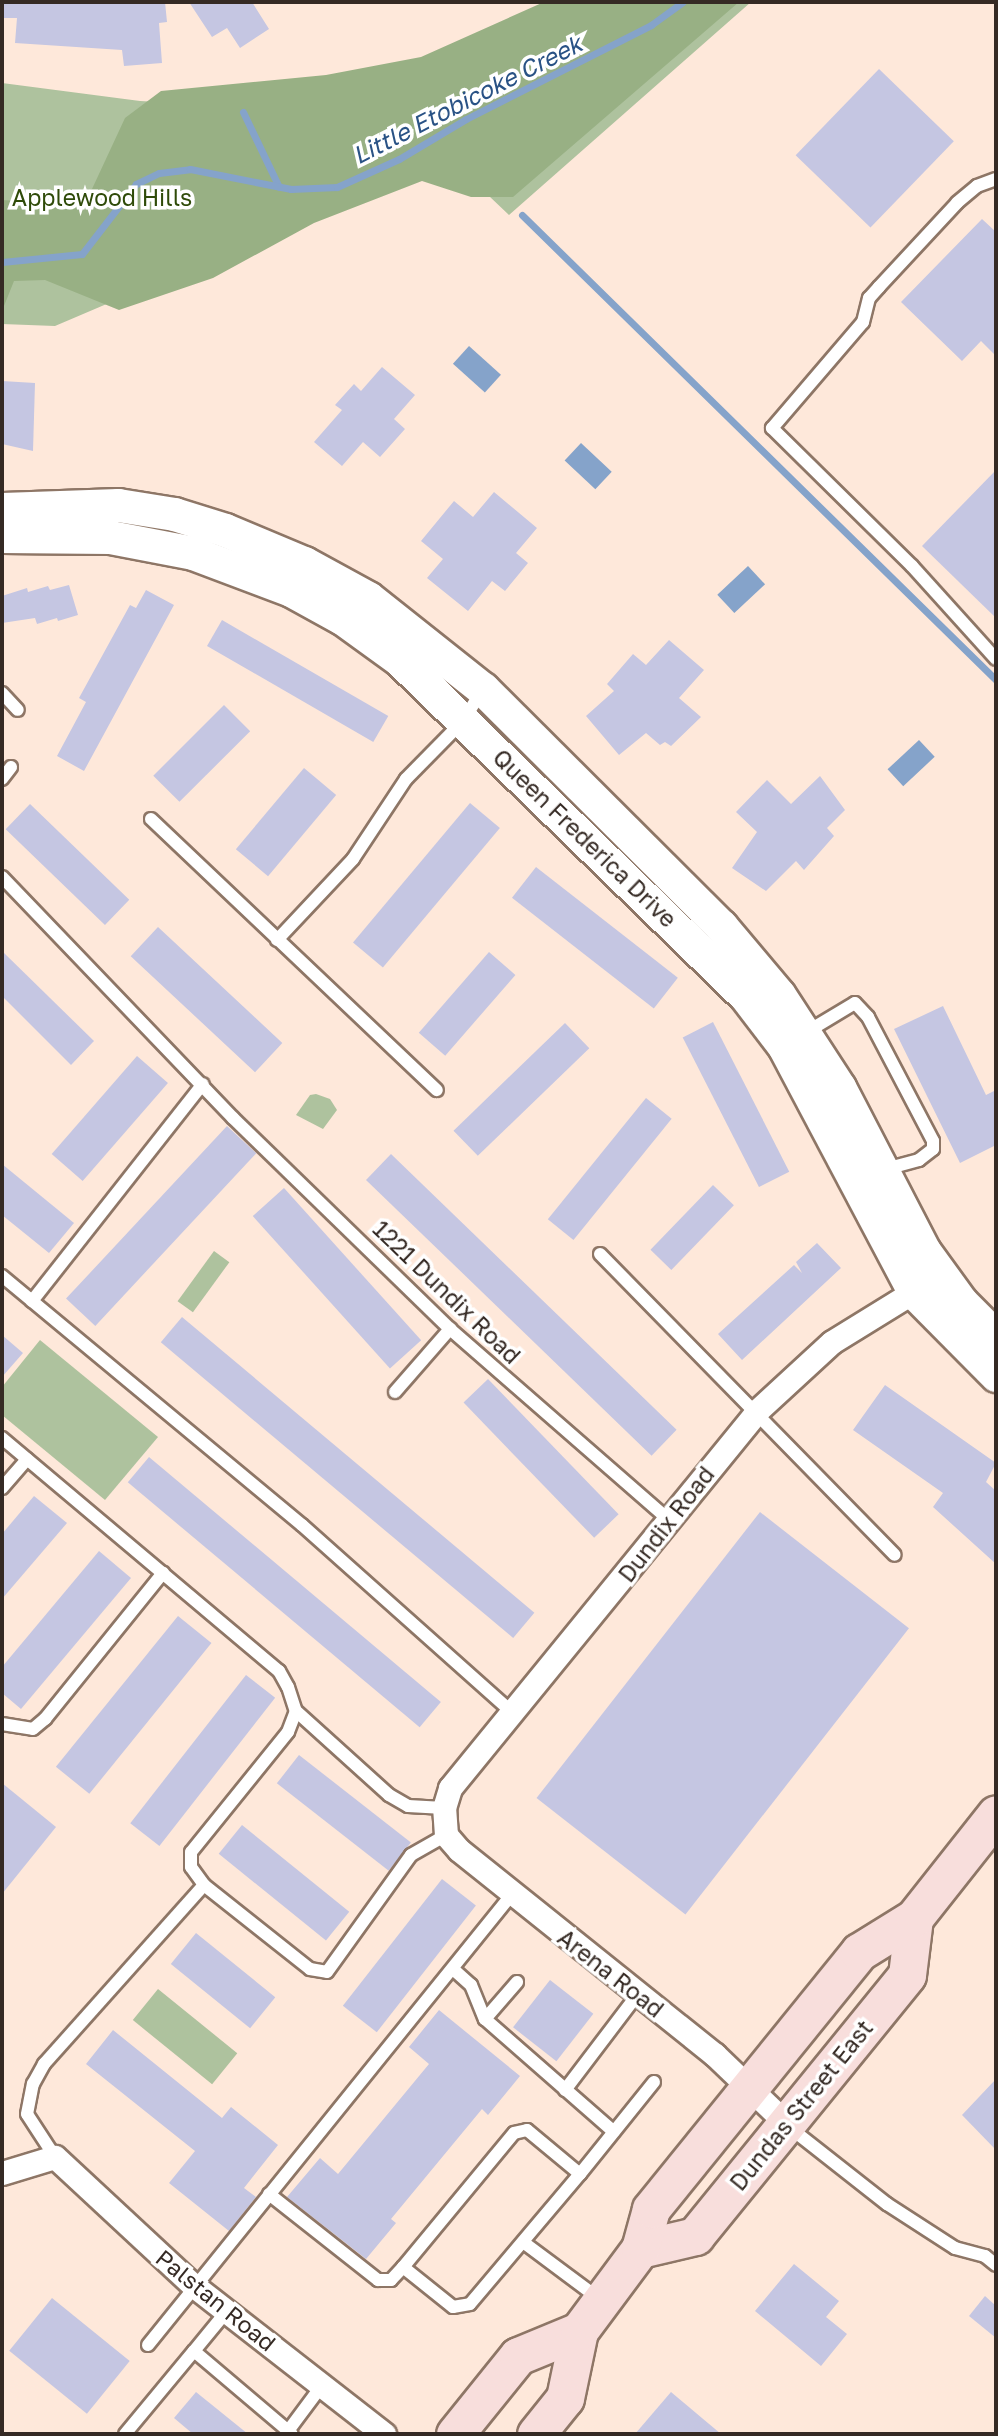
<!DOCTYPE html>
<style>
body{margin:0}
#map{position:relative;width:998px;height:2436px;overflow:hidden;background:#fee8da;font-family:"Golos Text",sans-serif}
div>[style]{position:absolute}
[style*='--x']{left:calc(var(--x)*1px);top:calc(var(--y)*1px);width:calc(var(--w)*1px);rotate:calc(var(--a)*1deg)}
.green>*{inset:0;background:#aec29e;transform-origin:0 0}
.forest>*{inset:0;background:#98b084}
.water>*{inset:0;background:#85a3ca;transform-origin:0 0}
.stream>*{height:7px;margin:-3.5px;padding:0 3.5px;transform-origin:3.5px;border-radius:3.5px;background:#85a3ca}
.building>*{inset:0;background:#c5c6e2;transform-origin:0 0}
.roads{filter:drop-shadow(2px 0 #8e7666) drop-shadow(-2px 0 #8e7666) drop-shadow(0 2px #8e7666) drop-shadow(0 -2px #8e7666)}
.lane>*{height:12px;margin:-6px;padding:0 6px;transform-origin:6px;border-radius:6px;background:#fff}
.street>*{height:23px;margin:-11.5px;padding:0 11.5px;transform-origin:11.5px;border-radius:11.5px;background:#fff}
.secondary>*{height:33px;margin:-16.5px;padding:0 16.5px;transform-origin:16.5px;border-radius:16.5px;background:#fff}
.primary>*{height:37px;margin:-18.5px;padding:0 18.5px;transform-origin:18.5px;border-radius:18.5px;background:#f8dedc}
span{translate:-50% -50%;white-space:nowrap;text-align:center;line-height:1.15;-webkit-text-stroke:7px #fff;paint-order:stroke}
.park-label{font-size:23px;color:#2f4b09}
.street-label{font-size:23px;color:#352a24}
.water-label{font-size:24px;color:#295285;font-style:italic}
.frame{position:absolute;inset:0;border:4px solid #352a24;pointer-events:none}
</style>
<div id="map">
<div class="green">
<div style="clip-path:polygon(566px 2px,751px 2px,509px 215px,449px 158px,55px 326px,2px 324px,2px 83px,140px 101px,377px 114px)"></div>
<div style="clip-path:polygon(316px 1094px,330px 1099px,337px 1110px,323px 1129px,296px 1115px,310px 1095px)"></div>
<div style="left:214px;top:1251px;width:19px;height:62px;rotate:36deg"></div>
<div style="clip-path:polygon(40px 1340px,158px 1437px,105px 1500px,2px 1415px,2px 1387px)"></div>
<div style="left:158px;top:1989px;width:102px;height:40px;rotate:39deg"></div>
</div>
<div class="forest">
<div style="clip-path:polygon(544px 2px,739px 2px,513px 197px,471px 197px,422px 181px,314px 223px,213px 278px,119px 310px,45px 280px,14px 281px,2px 311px,2px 200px,50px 203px,92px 189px,125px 118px,161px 91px,326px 75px,421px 57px)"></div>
</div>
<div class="water">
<div style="left:469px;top:346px;width:43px;height:24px;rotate:42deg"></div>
<div style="left:581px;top:443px;width:42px;height:24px;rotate:43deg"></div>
<div style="left:748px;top:566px;width:25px;height:42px;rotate:47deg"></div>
<div style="left:919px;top:740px;width:23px;height:43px;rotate:47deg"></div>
</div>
<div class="stream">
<div style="--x:243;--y:112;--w:83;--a:64.4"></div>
<div style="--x:522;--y:215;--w:664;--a:44.45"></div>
<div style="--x:2;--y:262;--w:80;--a:-5.7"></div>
<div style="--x:82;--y:254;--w:88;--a:-52.4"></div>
<div style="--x:136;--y:184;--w:25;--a:-26"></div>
<div style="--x:159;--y:173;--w:31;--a:-7"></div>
<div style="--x:190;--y:169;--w:103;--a:11.2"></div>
<div style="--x:291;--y:189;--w:46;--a:-2.5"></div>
<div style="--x:337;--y:187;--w:68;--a:-24.3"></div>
<div style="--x:399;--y:159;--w:78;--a:-30.8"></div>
<div style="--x:466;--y:119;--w:208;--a:-26.9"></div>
<div style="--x:651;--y:25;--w:39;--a:-36"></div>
</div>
<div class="building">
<div style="clip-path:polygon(2px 2px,165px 2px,167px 22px,159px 23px,162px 63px,124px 66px,122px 50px,15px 43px,17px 18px,2px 18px)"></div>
<div style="clip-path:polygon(189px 2px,252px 2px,269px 29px,240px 48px,227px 28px,212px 37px)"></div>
<div style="left:879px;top:69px;width:104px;height:120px;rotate:44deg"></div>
<div style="clip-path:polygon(982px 219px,996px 232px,996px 356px,981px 341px,962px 361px,901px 302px)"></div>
<div style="clip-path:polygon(382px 367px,415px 395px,394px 419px,405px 429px,380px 457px,363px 442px,342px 466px,314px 442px,342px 410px,335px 405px,354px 384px,361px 391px)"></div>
<div style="clip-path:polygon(2px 381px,35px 383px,33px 451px,2px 444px)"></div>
<div style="clip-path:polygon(996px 470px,996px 618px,922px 546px)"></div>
<div style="clip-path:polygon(494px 492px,537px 528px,516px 553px,528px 563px,505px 591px,492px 581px,468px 611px,427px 578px,443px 559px,421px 541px,454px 501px,473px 517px)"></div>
<div style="clip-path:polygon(69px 585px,78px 615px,58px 621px,57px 618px,37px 624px,35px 618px,2px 623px,2px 596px,27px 588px,28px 592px,48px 586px,50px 590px)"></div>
<div style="clip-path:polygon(146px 590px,174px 605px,84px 771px,57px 756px,86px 702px,79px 698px,130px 605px,136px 608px)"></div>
<div style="left:222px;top:620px;width:192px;height:30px;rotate:30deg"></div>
<div style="clip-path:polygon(669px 640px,704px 670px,679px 698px,701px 717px,671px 746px,665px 742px,660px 745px,646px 733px,619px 755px,586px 716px,614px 691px,607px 684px,633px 654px,646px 665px)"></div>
<div style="left:224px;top:705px;width:37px;height:100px;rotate:45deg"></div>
<div style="left:304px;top:768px;width:42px;height:106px;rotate:40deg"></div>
<div style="clip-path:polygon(820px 776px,845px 810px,827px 828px,834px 836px,804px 870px,796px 861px,766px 891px,732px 868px,757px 832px,736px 812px,767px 780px,791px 804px)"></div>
<div style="left:470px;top:803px;width:39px;height:182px;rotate:40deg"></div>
<div style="left:30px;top:804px;width:138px;height:35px;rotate:44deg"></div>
<div style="left:536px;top:867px;width:180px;height:39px;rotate:38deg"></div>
<div style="left:158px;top:927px;width:170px;height:40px;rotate:43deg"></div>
<div style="clip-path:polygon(2px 951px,94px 1041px,71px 1065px,2px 996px)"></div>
<div style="left:489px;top:952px;width:35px;height:107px;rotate:41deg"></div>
<div style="clip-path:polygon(943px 1006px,986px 1095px,996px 1090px,996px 1145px,960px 1163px,894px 1029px)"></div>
<div style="left:713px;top:1022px;width:168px;height:34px;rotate:63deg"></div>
<div style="left:565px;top:1023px;width:35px;height:155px;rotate:46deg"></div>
<div style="left:137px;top:1056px;width:41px;height:130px;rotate:41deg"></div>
<div style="left:646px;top:1098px;width:33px;height:156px;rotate:39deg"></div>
<div style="left:227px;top:1126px;width:40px;height:236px;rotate:43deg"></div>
<div style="left:391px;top:1154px;width:397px;height:36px;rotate:44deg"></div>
<div style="clip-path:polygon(2px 1164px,74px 1223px,49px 1253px,2px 1215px)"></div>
<div style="left:713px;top:1185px;width:29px;height:90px;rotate:44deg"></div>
<div style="left:284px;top:1188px;width:205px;height:42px;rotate:48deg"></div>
<div style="clip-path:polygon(817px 1243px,841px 1268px,742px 1360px,718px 1334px,794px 1265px,802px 1273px,796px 1262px)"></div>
<div style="left:182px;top:1317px;width:460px;height:33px;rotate:40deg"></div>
<div style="clip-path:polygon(2px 1335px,23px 1353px,2px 1377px)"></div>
<div style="left:488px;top:1379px;width:188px;height:34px;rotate:46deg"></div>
<div style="clip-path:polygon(885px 1385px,996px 1463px,986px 1482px,996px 1491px,996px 1564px,933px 1507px,943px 1493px,853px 1430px)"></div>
<div style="left:149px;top:1457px;width:381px;height:33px;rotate:40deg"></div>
<div style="clip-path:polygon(34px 1496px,67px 1523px,2px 1599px,2px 1534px)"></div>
<div style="left:760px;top:1512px;width:189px;height:363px;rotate:38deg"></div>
<div style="clip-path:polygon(99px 1551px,131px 1578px,21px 1709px,2px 1693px,2px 1667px)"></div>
<div style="left:178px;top:1616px;width:43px;height:194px;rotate:39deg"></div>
<div style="left:246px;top:1675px;width:37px;height:188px;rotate:38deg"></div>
<div style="left:299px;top:1755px;width:142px;height:36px;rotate:38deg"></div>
<div style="clip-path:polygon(2px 1783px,56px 1827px,2px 1894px)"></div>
<div style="left:242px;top:1825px;width:138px;height:37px;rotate:39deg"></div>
<div style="left:442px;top:1879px;width:43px;height:161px;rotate:38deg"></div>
<div style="left:196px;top:1933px;width:102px;height:40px;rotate:39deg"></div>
<div style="left:550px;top:1980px;width:55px;height:60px;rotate:38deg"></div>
<div style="clip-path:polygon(439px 2010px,520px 2076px,488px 2115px,482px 2109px,391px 2219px,396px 2223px,366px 2259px,287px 2197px,320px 2158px,338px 2174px,429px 2064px,409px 2047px)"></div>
<div style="clip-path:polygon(113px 2030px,222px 2118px,231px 2107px,278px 2145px,244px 2188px,256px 2197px,229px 2231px,169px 2183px,195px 2151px,86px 2064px)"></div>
<div style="clip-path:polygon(996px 2079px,996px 2150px,962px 2115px)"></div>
<div style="clip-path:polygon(794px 2264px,839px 2301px,826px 2317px,847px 2334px,821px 2366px,755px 2311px)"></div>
<div style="clip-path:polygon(985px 2296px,996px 2306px,996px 2338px,969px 2316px)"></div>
<div style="left:52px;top:2298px;width:100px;height:68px;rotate:39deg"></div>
<div style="clip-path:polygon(196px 2392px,248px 2434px,193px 2434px,174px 2418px)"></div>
<div style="clip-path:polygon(671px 2392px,721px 2434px,635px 2434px)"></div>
</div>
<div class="roads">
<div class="lane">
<div style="--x:996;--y:179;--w:20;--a:160"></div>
<div style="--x:977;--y:186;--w:26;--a:140"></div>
<div style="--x:957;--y:203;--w:115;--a:132.9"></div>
<div style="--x:879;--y:287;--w:15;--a:132"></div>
<div style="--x:869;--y:298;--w:25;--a:104"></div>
<div style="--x:863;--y:322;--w:140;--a:130.6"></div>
<div style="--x:772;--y:428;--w:197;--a:44.6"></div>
<div style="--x:912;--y:566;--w:125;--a:47.9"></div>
<div style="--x:2;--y:693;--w:23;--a:47"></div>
<div style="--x:2;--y:779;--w:15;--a:-53"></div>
<div style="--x:151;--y:819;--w:394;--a:43.5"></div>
<div style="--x:2;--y:877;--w:334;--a:46.2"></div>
<div style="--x:233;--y:1118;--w:303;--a:44.2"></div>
<div style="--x:450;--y:1329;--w:291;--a:41.1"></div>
<div style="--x:277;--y:940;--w:111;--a:-46.8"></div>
<div style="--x:353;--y:859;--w:96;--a:-56.5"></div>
<div style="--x:406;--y:779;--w:81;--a:-45.5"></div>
<div style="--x:463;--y:721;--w:38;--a:-58"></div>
<div style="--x:805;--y:1033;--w:58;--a:-31"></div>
<div style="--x:855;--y:1003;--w:19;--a:47"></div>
<div style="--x:868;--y:1017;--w:140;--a:62.3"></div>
<div style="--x:933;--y:1141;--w:8;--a:90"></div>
<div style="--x:933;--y:1149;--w:18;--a:142"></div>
<div style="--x:919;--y:1160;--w:38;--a:165"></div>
<div style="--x:600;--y:1254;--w:421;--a:45.6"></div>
<div style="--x:2;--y:1276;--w:390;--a:39.7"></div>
<div style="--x:302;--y:1525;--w:284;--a:41.7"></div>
<div style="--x:32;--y:1301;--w:276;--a:-51.8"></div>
<div style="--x:395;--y:1392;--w:84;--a:-48.9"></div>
<div style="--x:2;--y:1438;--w:362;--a:40.1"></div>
<div style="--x:279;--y:1671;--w:18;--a:61"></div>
<div style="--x:288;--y:1687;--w:25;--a:72"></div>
<div style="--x:296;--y:1711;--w:22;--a:111"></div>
<div style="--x:288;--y:1732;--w:154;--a:128.9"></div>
<div style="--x:191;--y:1852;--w:15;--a:90"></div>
<div style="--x:191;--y:1867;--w:22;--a:54"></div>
<div style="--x:204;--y:1885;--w:135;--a:38.4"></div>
<div style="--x:310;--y:1969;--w:17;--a:10"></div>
<div style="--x:327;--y:1972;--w:144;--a:-54.3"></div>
<div style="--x:411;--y:1855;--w:40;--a:-29.7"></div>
<div style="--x:2;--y:1488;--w:38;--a:-49"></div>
<div style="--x:296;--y:1711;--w:125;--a:42.1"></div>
<div style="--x:389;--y:1795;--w:22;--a:30"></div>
<div style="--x:408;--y:1806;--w:36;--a:3"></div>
<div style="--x:2;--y:1724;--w:31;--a:9"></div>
<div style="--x:33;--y:1729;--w:16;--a:-40"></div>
<div style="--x:45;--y:1719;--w:188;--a:-51.1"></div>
<div style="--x:453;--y:1969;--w:24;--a:42"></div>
<div style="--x:471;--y:1985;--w:37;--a:68"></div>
<div style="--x:485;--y:2019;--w:171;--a:41.2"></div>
<div style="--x:485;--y:2019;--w:49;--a:-49.1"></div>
<div style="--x:565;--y:2090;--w:121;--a:-52.8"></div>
<div style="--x:789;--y:2127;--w:125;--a:38.2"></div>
<div style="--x:887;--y:2204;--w:81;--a:32.9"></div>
<div style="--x:955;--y:2248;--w:31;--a:15"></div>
<div style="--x:985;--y:2256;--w:14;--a:39"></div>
<div style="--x:55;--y:2157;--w:51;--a:-123.1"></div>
<div style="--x:27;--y:2114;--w:31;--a:-79"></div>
<div style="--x:33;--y:2084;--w:23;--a:-61"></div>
<div style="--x:44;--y:2064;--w:240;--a:-48.2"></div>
<div style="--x:580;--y:2174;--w:118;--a:-51.2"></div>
<div style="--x:269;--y:2194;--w:139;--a:38.3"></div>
<div style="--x:378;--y:2280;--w:13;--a:0"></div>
<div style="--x:391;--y:2280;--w:18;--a:-47"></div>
<div style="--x:403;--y:2267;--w:64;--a:38.7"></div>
<div style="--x:453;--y:2307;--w:17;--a:-10"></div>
<div style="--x:470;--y:2304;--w:170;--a:-49.8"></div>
<div style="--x:580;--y:2174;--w:69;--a:-140.3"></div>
<div style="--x:527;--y:2130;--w:13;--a:167"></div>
<div style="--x:514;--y:2133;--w:174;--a:129.6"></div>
<div style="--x:523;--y:2242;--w:94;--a:36.7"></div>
<div style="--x:148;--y:2345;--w:580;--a:-51.09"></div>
<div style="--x:194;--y:2351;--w:50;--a:-50.6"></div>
<div style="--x:288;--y:2431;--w:59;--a:-53.3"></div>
<div style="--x:125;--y:2434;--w:108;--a:-50.3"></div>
<div style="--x:194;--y:2351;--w:128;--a:40.3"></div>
</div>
<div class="street">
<div style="--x:787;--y:2124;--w:100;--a:-136.2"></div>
<div style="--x:715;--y:2055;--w:328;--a:-141.3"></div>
<div style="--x:459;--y:1850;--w:20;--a:-131"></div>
<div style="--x:446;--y:1835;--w:27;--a:-94"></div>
<div style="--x:444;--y:1808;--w:21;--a:-73"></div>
<div style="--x:450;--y:1788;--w:488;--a:-50.8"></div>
<div style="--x:758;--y:1410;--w:100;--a:-42.6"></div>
<div style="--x:832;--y:1342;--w:110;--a:-31.7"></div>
<div style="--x:2;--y:2173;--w:55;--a:-16.8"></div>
<div style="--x:55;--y:2157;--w:190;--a:42.9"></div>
<div style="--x:194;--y:2286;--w:241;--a:37.9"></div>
</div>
<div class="secondary">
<div style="--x:2;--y:509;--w:116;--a:-2"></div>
<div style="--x:118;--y:505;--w:57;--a:9.1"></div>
<div style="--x:174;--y:514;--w:53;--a:17.4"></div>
<div style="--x:225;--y:530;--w:86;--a:22.7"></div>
<div style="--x:304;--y:563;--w:73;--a:28.7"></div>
<div style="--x:368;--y:598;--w:147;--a:38.4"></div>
<div style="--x:483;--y:689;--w:336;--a:44.9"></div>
<div style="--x:721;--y:926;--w:90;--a:50"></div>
<div style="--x:779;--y:995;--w:110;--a:56.9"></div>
<div style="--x:839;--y:1087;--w:185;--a:62.6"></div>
<div style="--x:924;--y:1251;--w:63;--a:54"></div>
<div style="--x:961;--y:1302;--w:49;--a:45"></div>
<div style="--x:2;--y:536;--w:108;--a:0.5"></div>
<div style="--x:110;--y:537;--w:85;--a:10.9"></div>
<div style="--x:193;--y:553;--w:105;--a:20.7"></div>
<div style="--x:291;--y:590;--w:58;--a:28.8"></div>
<div style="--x:342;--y:618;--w:72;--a:35.9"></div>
<div style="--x:400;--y:660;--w:481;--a:44.2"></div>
<div style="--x:745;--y:995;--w:64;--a:52.6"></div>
<div style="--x:784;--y:1046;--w:278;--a:62.1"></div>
<div style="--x:914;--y:1292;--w:117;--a:45.3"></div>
</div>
<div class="primary">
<div style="--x:640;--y:2249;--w:57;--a:-13.3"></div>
<div style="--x:695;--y:2236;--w:336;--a:-50.9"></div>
<div style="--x:907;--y:1975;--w:57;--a:-83"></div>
<div style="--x:455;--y:2434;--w:100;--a:-51.1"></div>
<div style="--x:518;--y:2356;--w:66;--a:-22.3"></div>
<div style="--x:536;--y:2434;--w:46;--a:-51.1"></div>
<div style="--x:565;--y:2398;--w:68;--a:-78.2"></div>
<div style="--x:579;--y:2331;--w:102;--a:-53.4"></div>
<div style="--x:640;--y:2249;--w:41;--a:-74.6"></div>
<div style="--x:651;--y:2209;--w:331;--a:-51"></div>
<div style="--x:859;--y:1952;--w:65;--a:-31.7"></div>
<div style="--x:914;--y:1918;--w:132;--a:-51.7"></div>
</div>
</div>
<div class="park-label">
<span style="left:102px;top:197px">Applewood Hills</span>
</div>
<div class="street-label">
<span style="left:585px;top:838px;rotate:44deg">Queen Frederica Drive</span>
<span style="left:447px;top:1292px;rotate:44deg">1221 Dundix Road</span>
<span style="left:666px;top:1524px;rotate:-52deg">Dundix Road</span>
<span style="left:611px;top:1973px;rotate:38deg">Arena Road</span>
<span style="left:801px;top:2105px;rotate:-51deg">Dundas Street East</span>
<span style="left:216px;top:2300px;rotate:39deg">Palstan Road</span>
</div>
<div class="water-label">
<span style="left:467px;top:99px;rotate:-27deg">Little Etobicoke Creek</span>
</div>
<div class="frame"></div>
</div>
